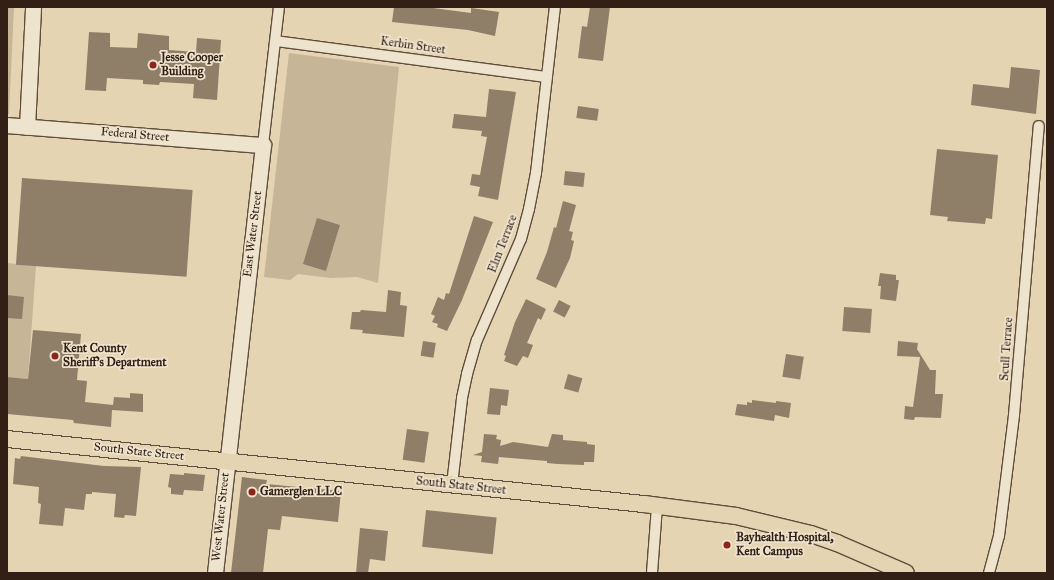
<!DOCTYPE html>
<style>
body{margin:0}
#map{position:relative;width:1054px;height:580px;overflow:hidden;background:#e5d4b2;font-family:"IM FELL Great Primer",serif}
div>[style]{position:absolute}
[style*='--x']{left:calc(var(--x)*1px);top:calc(var(--y)*1px);width:calc(var(--w)*1px);rotate:calc(var(--a)*1deg)}
.green>*{inset:0;background:#c7b598}
.building>*{inset:0;background:#8f7e68;transform-origin:0 0}
.roads{filter:drop-shadow(1px 0 #5f4d3e) drop-shadow(-1px 0 #5f4d3e) drop-shadow(0 1px #5f4d3e) drop-shadow(0 -1px #5f4d3e)}
.street>*{height:10px;margin:-5px;padding:0 5px;transform-origin:5px;border-radius:5px;background:#eee3cd}
.secondary>*{height:15px;margin:-7.5px;padding:0 7.5px;transform-origin:7.5px;border-radius:7.5px;background:#eee3cd}
.primary>*{height:16px;margin:-8px;padding:0 8px;transform-origin:8px;border-radius:8px;background:#e5d4b2}
.dots>*{width:11px;height:11px;translate:-50% -50%;box-sizing:border-box;border:2px solid #eee3cd;border-radius:50%}
span{translate:-50% -50%;white-space:nowrap;text-align:center;line-height:1.15;-webkit-text-stroke:3.5px #eee3cd;paint-order:stroke}
.street-label{font-size:12px;color:#322017}
.poi-label{font-size:12px;color:#322017;font-weight:700}
.left{translate:0 -50%;text-align:left}
.frame{position:absolute;inset:0;border:8px solid #322017;pointer-events:none}
</style>
<div id="map">
<div class="green">
<div style="clip-path:polygon(7px 7px,14px 7px,9px 114px,7px 114px)"></div>
<div style="clip-path:polygon(289px 53px,399px 67px,378px 283px,357px 277px,331px 278px,298px 274px,290px 280px,264px 277px)"></div>
<div style="clip-path:polygon(7px 263px,36px 266px,28px 379px,7px 377px)"></div>
</div>
<div class="building">
<div style="clip-path:polygon(394px 7px,433px 8px,471px 13px,471px 8px,499px 12px,495px 36px,468px 30px,392px 22px)"></div>
<div style="clip-path:polygon(590px 7px,610px 7px,603px 61px,578px 58px,582px 26px,587px 27px)"></div>
<div style="clip-path:polygon(89px 32px,110px 33px,110px 47px,137px 48px,138px 33px,169px 36px,169px 50px,196px 52px,197px 38px,221px 40px,217px 100px,193px 98px,194px 84px,160px 82px,159px 85px,143px 84px,143px 80px,107px 78px,106px 91px,85px 90px)"></div>
<div style="clip-path:polygon(1011px 67px,1040px 70px,1036px 114px,971px 105px,973px 84px,1009px 88px)"></div>
<div style="clip-path:polygon(489px 89px,516px 92px,498px 200px,478px 196px,480px 187px,470px 185px,472px 174px,480px 175px,487px 137px,481px 136px,482px 131px,452px 128px,454px 114px,486px 117px)"></div>
<div style="left:578px;top:106px;width:21px;height:12px;rotate:8deg"></div>
<div style="clip-path:polygon(937px 149px,998px 155px,992px 219px,986px 218px,985px 224px,947px 221px,948px 217px,930px 215px)"></div>
<div style="left:565px;top:171px;width:20px;height:14px;rotate:6deg"></div>
<div style="left:22px;top:178px;width:171px;height:87px;rotate:4deg"></div>
<div style="clip-path:polygon(563px 201px,576px 205px,569px 231px,573px 232px,571px 240px,574px 241px,570px 258px,556px 288px,536px 279px,547px 252px,554px 227px,556px 228px)"></div>
<div style="clip-path:polygon(474px 216px,493px 222px,462px 300px,447px 331px,437px 327px,438px 324px,432px 322px,435px 316px,431px 314px,438px 297px,444px 300px,446px 293px,449px 294px)"></div>
<div style="left:317px;top:218px;width:24px;height:48px;rotate:17deg"></div>
<div style="clip-path:polygon(880px 273px,896px 275px,896px 280px,899px 280px,896px 301px,880px 299px,881px 286px,878px 286px)"></div>
<div style="clip-path:polygon(388px 290px,401px 292px,400px 305px,407px 306px,404px 337px,362px 333px,363px 330px,350px 329px,352px 312px,360px 312px,361px 310px,386px 312px)"></div>
<div style="clip-path:polygon(7px 295px,24px 297px,22px 319px,7px 318px)"></div>
<div style="clip-path:polygon(526px 299px,546px 309px,541px 320px,538px 318px,527px 343px,533px 345px,528px 358px,523px 356px,517px 366px,504px 361px,506px 356px,504px 355px,515px 322px)"></div>
<div style="left:559px;top:300px;width:13px;height:13px;rotate:27deg"></div>
<div style="left:844px;top:307px;width:28px;height:24px;rotate:4deg"></div>
<div style="clip-path:polygon(33px 330px,81px 334px,77px 380px,87px 381px,85px 402px,113px 405px,114px 397px,130px 398px,130px 393px,143px 394px,143px 412px,112px 410px,111px 427px,74px 423px,73px 420px,7px 414px,7px 377px,28px 379px)"></div>
<div style="left:423px;top:341px;width:13px;height:15px;rotate:9deg"></div>
<div style="clip-path:polygon(898px 341px,918px 343px,917px 349px,930px 370px,936px 370px,935px 394px,943px 394px,941px 418px,915px 417px,914px 420px,904px 419px,905px 406px,913px 407px,920px 357px,897px 356px)"></div>
<div style="left:786px;top:354px;width:18px;height:23px;rotate:9deg"></div>
<div style="left:568px;top:374px;width:15px;height:15px;rotate:16deg"></div>
<div style="clip-path:polygon(490px 388px,509px 390px,507px 406px,501px 405px,500px 415px,487px 414px)"></div>
<div style="clip-path:polygon(752px 400px,776px 403px,776px 401px,791px 403px,789px 418px,775px 415px,774px 421px,735px 415px,737px 404px,747px 405px,747px 402px,752px 403px)"></div>
<div style="left:407px;top:429px;width:22px;height:31px;rotate:8deg"></div>
<div style="clip-path:polygon(484px 434px,497px 435px,496px 439px,501px 440px,500px 446px,513px 442px,548px 447px,552px 434px,563px 435px,563px 440px,587px 442px,587px 444px,595px 445px,594px 462px,584px 462px,584px 465px,557px 464px,547px 463px,547px 461px,499px 457px,498px 464px,481px 462px,482px 456px,473px 455px,482px 452px)"></div>
<div style="clip-path:polygon(21px 456px,104px 466px,141px 467px,136px 516px,125px 515px,124px 518px,114px 517px,116px 494px,92px 492px,92px 494px,86px 494px,84px 510px,65px 508px,63px 526px,39px 524px,41px 504px,38px 503px,39px 487px,13px 484px,15px 458px,20px 459px)"></div>
<div style="clip-path:polygon(184px 473px,205px 475px,203px 491px,184px 490px,183px 495px,171px 494px,171px 488px,168px 487px,170px 474px,184px 475px)"></div>
<div style="clip-path:polygon(242px 477px,267px 480px,266px 484px,341px 491px,338px 522px,282px 516px,280px 530px,268px 529px,263px 573px,231px 573px)"></div>
<div style="left:426px;top:510px;width:71px;height:37px;rotate:6deg"></div>
<div style="clip-path:polygon(360px 528px,388px 531px,385px 561px,370px 559px,368px 573px,356px 573px)"></div>
</div>
<div class="roads">
<div class="street">
<div style="--x:276;--y:41;--w:273;--a:7.6"></div>
<div style="--x:263;--y:145;--w:139;--a:-83.4"></div>
<div style="--x:452;--y:485;--w:88;--a:-83.4"></div>
<div style="--x:462;--y:398;--w:25;--a:-78"></div>
<div style="--x:467;--y:374;--w:35;--a:-74"></div>
<div style="--x:477;--y:340;--w:110;--a:-66.5"></div>
<div style="--x:521;--y:239;--w:31;--a:-75"></div>
<div style="--x:529;--y:209;--w:37;--a:-79"></div>
<div style="--x:536;--y:173;--w:167;--a:-83.5"></div>
<div style="--x:652;--y:573;--w:67;--a:-85.7"></div>
<div style="--x:989;--y:573;--w:38;--a:-75"></div>
<div style="--x:999;--y:536;--w:122;--a:-82.9"></div>
<div style="--x:1014;--y:415;--w:290;--a:-85.1"></div>
</div>
<div class="secondary">
<div style="--x:7;--y:125;--w:257;--a:4.5"></div>
<div style="--x:263;--y:145;--w:431;--a:96.4"></div>
<div style="--x:27;--y:127;--w:120;--a:-87.1"></div>
</div>
<div class="primary">
<div style="--x:7;--y:439;--w:640;--a:5.83"></div>
<div style="--x:644;--y:504;--w:93;--a:7.4"></div>
<div style="--x:736;--y:516;--w:77;--a:13.5"></div>
<div style="--x:811;--y:534;--w:28;--a:19"></div>
<div style="--x:837;--y:543;--w:75;--a:23.5"></div>
</div>
</div>
<div class="dots">
<div style="left:153px;top:65px;background:#8f2418"></div>
<div style="left:55px;top:356px;background:#8f2418"></div>
<div style="left:252px;top:492px;background:#8f2418"></div>
<div style="left:727px;top:545px;background:#8f2418"></div>
</div>
<div class="street-label">
<span style="left:413px;top:46px;rotate:8deg">Kerbin Street</span>
<span style="left:135px;top:135px;rotate:5deg">Federal Street</span>
<span style="left:253px;top:234px;rotate:-83deg">East Water Street</span>
<span style="left:503px;top:244px;rotate:-69deg">Elm Terrace</span>
<span style="left:1007px;top:349px;rotate:-86deg">Scull Terrace</span>
<span style="left:139px;top:452px;rotate:6deg">South State Street</span>
<span style="left:461px;top:486px;rotate:6deg">South State Street</span>
<span style="left:221px;top:517px;rotate:-84deg">West Water Street</span>
</div>
<div class="poi-label">
<span class="left" style="left:161px;top:65px">Jesse Cooper<br>Building</span>
<span class="left" style="left:63px;top:356px">Kent County<br>Sheriff's Department</span>
<span class="left" style="left:260px;top:492px">Gamerglen LLC</span>
<span class="left" style="left:736px;top:545px">Bayhealth Hospital,<br>Kent Campus</span>
</div>
<div class="frame"></div>
</div>
